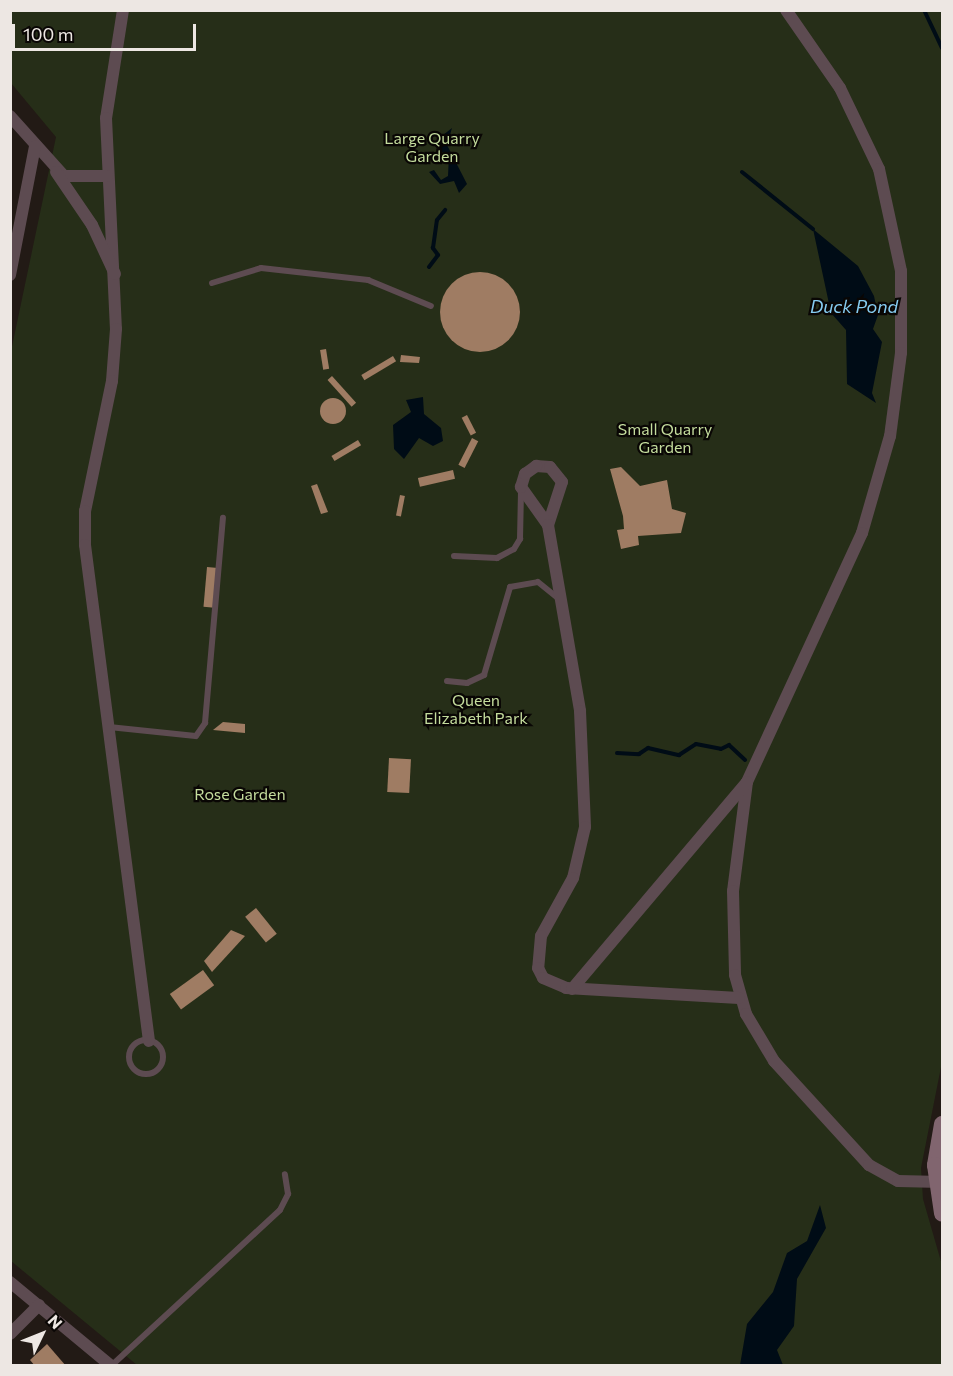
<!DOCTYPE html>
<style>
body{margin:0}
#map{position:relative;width:953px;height:1376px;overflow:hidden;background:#221a15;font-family:Commissioner,sans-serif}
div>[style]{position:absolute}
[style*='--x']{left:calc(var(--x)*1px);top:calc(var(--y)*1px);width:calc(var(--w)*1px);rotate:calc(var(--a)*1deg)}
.green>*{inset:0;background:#262e18}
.water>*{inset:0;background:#000c16}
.stream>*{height:4px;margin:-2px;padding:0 2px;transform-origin:2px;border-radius:2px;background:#000c16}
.building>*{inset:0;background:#9f7c63;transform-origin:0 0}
.round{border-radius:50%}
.lane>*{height:6px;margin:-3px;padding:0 3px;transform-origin:3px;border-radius:3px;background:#5d4b51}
.lane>.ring{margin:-3px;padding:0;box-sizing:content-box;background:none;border:6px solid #5d4b51;border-radius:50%}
.street>*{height:12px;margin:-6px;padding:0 6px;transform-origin:6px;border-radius:6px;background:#5d4b51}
.secondary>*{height:16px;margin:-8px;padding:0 8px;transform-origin:8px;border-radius:8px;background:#81656f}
span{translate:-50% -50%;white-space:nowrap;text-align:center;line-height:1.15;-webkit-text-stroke:4.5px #090604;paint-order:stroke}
.park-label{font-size:16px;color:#c4dc9d}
.water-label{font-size:18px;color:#86ccf1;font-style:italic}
.frame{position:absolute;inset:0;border:12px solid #ede7e3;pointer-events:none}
.north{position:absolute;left:12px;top:1304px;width:60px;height:60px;-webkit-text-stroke:4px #090604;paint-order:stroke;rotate:47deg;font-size:16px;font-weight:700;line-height:24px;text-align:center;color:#ede7e3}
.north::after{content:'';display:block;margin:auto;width:21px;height:27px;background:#ede7e3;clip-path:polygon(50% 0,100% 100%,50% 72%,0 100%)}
.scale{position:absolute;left:12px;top:24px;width:184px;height:27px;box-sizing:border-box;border:3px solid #ede7e3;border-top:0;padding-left:8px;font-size:18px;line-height:21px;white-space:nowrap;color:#ede7e3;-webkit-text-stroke:4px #090604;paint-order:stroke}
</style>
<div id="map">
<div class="green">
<div style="clip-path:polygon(11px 11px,942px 11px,942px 1062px,921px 1168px,923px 1199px,942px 1265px,942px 1365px,137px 1365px,11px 1261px,10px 356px,56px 137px,11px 83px)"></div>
</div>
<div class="water">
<div style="clip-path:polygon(452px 128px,447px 145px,467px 184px,459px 193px,454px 181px,440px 184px,429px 172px,434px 170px,441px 180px,448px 176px,449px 155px,439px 151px,438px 139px)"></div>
<div style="clip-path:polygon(813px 229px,858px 266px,874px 296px,878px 315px,873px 329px,882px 342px,872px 393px,876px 403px,847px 384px,846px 330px,831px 313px)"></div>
<div style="clip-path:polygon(423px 397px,424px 414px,441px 428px,443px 441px,433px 446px,419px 438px,404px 459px,394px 449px,393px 425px,411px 412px,406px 400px)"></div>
<div style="clip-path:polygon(820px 1205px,826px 1228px,797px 1279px,794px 1326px,777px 1350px,783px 1365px,740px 1365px,747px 1324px,773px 1292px,787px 1253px,807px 1241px)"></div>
</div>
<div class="stream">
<div style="--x:924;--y:10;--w:42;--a:64.7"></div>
<div style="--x:742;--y:172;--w:91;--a:38.8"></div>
<div style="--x:429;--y:267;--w:15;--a:-53"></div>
<div style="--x:438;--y:255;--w:9;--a:-126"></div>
<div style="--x:433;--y:248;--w:28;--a:-82"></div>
<div style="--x:437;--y:220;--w:13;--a:-51"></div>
<div style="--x:617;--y:753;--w:22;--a:3"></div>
<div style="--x:639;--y:754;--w:11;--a:-34"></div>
<div style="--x:648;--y:748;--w:32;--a:13"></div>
<div style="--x:679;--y:755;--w:20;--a:-33"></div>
<div style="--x:696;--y:744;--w:25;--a:11"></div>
<div style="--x:721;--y:749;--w:9;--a:-27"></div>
<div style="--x:729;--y:745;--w:22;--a:43"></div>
</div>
<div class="building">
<div class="round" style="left:440px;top:272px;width:80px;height:80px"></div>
<div style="left:326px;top:349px;width:20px;height:6px;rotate:81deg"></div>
<div style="clip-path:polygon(401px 355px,420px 357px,419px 363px,400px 362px)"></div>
<div style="left:393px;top:356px;width:6px;height:37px;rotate:59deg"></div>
<div style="left:332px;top:376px;width:36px;height:6px;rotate:48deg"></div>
<div class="round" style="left:320px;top:398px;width:26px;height:26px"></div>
<div style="left:467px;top:415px;width:20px;height:6px;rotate:63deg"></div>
<div style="left:472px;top:438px;width:7px;height:30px;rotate:27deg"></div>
<div style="left:358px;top:440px;width:6px;height:31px;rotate:59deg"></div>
<div style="clip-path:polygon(621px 467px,640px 486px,667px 480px,672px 509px,686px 513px,681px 533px,638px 536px,639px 545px,621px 549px,617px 530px,624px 529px,623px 516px,610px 469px)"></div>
<div style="left:453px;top:470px;width:9px;height:36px;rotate:77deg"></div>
<div style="clip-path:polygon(317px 484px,328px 512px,321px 514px,311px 486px)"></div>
<div style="left:400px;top:495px;width:5px;height:21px;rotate:11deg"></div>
<div style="left:207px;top:567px;width:11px;height:40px;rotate:5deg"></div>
<div style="clip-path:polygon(223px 722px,245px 724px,245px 733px,213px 730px)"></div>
<div style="left:389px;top:758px;width:22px;height:34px;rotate:3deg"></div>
<div style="left:256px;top:908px;width:33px;height:14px;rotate:51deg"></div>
<div style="clip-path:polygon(231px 930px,245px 936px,212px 972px,204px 961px)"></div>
<div style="left:203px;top:970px;width:19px;height:41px;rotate:54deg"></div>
<div style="clip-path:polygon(47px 1344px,66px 1366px,35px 1366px,30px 1360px)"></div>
</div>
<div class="lane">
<div style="--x:212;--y:283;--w:51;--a:-17"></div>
<div style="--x:261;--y:268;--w:108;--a:6.4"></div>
<div style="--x:368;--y:280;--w:68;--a:22.4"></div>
<div style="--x:454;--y:556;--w:43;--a:2.7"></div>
<div style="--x:497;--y:558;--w:19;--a:-28"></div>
<div style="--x:514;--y:549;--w:12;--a:-59"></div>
<div style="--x:520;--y:539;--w:49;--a:-88.8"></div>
<div style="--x:447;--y:681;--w:20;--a:6"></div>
<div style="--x:467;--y:683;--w:19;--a:-25"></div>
<div style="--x:484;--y:675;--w:92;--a:-73.5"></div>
<div style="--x:510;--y:587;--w:28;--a:-10"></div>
<div style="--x:538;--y:582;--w:27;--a:39"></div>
<div style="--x:109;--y:727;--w:87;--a:5.9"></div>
<div style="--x:196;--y:736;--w:16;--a:-55"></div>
<div style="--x:205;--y:723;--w:206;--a:-85"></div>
<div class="ring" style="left:129px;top:1040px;width:28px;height:28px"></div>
<div style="--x:111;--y:1366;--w:230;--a:-42.7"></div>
<div style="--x:280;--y:1210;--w:18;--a:-63"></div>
<div style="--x:288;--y:1194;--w:20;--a:-99"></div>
</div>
<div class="street">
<div style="--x:123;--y:10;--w:109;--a:98.9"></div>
<div style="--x:106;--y:118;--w:211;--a:87.3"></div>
<div style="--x:116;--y:329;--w:52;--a:94.4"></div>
<div style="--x:112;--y:381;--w:133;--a:101.7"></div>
<div style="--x:85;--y:511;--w:34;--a:90"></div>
<div style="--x:85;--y:545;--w:500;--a:82.65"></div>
<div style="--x:786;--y:10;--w:95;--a:55.3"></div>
<div style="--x:840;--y:88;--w:90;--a:64.3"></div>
<div style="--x:879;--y:169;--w:104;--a:77.8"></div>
<div style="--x:901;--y:271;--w:82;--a:90"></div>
<div style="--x:901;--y:353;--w:84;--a:97.5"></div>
<div style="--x:890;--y:436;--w:101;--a:106.1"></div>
<div style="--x:862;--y:533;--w:274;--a:114.8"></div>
<div style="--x:747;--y:782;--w:110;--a:97.3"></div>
<div style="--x:733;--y:891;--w:84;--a:88.6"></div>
<div style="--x:735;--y:975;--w:41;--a:74.2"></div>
<div style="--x:746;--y:1014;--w:55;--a:59.2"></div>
<div style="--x:774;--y:1061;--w:141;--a:47.6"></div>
<div style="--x:869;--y:1165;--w:33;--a:29"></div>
<div style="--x:898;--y:1181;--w:44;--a:1.3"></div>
<div style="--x:10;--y:116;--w:81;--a:48"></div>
<div style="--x:64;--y:176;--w:43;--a:0"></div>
<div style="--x:56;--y:172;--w:64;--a:55.8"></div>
<div style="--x:92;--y:225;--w:54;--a:64.9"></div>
<div style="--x:10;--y:275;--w:131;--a:-79"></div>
<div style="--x:536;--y:466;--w:14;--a:4"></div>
<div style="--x:550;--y:467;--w:19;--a:51"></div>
<div style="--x:562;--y:482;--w:45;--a:108"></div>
<div style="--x:548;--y:525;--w:47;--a:-125.4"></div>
<div style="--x:521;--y:487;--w:14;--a:-73"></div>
<div style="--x:525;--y:474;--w:14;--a:-36"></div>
<div style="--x:548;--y:525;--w:189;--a:80.2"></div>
<div style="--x:580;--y:711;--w:116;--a:87.5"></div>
<div style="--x:585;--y:827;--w:52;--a:103.2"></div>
<div style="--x:573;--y:878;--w:66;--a:118.9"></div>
<div style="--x:541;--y:936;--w:32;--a:95"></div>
<div style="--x:538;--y:968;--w:11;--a:63"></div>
<div style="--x:543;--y:978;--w:25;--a:23"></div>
<div style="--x:566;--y:988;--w:173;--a:3.3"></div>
<div style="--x:572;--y:989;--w:271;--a:-49.8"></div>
<div style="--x:10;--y:1282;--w:131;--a:39.7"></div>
<div style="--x:10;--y:1334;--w:41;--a:-45"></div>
</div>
<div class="secondary">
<div style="--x:942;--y:1124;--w:42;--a:99.7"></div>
<div style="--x:935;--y:1165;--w:49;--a:81.7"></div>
</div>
<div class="park-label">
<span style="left:432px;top:147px">Large Quarry<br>Garden</span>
<span style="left:665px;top:438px">Small Quarry<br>Garden</span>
<span style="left:476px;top:709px">Queen<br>Elizabeth Park</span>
<span style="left:240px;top:794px">Rose Garden</span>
</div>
<div class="water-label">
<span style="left:854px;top:306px">Duck Pond</span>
</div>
<div class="frame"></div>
<div class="north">N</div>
<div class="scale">100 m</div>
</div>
